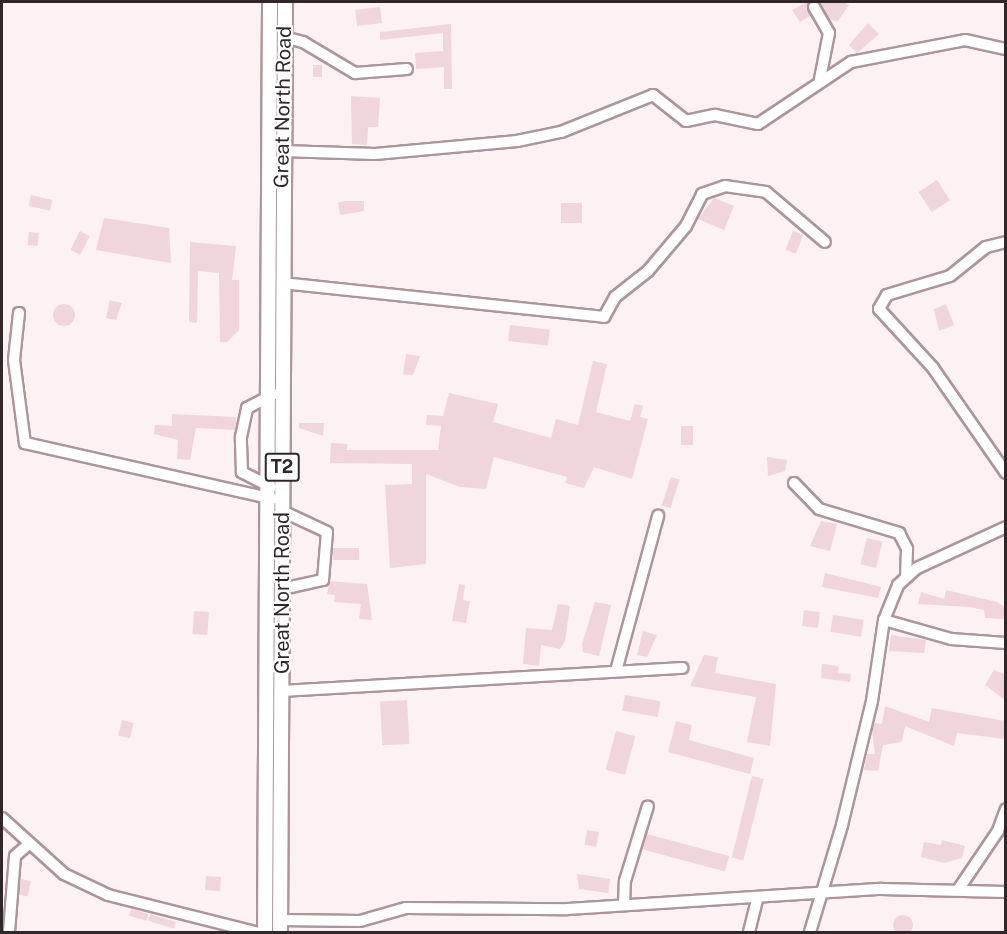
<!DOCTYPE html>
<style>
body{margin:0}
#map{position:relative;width:1007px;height:934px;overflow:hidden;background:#fcf1f3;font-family:"Public Sans",sans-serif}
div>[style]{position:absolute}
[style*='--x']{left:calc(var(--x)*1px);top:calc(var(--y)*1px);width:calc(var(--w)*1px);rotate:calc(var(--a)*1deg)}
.building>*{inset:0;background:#f0d5dc;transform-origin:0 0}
.round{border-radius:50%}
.roads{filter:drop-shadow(2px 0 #ad959b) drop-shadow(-2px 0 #ad959b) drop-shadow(0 2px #ad959b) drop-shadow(0 -2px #ad959b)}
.minor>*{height:10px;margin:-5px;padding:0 5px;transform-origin:5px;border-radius:5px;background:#fff}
.major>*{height:14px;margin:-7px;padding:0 7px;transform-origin:7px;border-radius:7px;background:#fff}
span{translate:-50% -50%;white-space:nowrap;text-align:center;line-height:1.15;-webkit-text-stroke:4.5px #fff;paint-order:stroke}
.shield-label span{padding:2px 4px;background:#fff;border:2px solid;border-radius:4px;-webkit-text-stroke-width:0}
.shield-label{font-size:18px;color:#31272a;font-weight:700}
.street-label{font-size:20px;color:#31272a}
.frame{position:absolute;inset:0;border:3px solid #31272a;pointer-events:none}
</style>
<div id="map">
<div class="building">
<div style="clip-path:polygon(807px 2px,810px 16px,800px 22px,792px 10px)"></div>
<div style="clip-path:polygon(819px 2px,843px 2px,849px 5px,838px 21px,830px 20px)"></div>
<div style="left:380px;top:7px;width:16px;height:25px;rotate:83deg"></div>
<div style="clip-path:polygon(868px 23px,879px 34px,857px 53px,849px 45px)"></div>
<div style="clip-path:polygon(451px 24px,452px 89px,444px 89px,444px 67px,416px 69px,415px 53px,443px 51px,443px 33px,380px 40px,380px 32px)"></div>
<div style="left:313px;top:65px;width:9px;height:12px"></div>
<div style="clip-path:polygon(351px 96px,380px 98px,378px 127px,368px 127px,367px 145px,352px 144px)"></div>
<div style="left:937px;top:180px;width:24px;height:22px;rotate:57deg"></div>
<div style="left:31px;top:195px;width:22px;height:11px;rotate:13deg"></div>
<div style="clip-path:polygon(714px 198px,734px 206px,724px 230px,698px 219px)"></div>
<div style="clip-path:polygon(345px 201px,364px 201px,364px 211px,340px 215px,338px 203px)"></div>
<div style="left:561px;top:203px;width:21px;height:20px"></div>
<div style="clip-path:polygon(104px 218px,169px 228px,171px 263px,96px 250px)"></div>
<div style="left:80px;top:231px;width:11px;height:21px;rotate:27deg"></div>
<div style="left:793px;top:231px;width:11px;height:20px;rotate:22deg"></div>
<div style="left:29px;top:232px;width:10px;height:13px;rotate:6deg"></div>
<div style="clip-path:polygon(190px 242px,236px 246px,232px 280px,239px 280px,239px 330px,227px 342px,220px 342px,219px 273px,198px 271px,197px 323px,189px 322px)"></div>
<div style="clip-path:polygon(110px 300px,122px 303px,116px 320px,106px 318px)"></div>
<div class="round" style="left:53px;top:304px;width:22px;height:22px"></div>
<div style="clip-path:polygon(946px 304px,954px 325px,939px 331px,934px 309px)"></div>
<div style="left:510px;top:325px;width:40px;height:16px;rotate:7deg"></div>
<div style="clip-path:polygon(406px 354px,420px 356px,413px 375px,403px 374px)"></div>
<div style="clip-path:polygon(593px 361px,607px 364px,596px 412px,630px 421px,635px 404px,643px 406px,640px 417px,648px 419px,632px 479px,594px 467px,584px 488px,565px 483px,567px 477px,494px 457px,486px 489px,460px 487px,426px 474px,426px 564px,390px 568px,385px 485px,412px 484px,412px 464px,330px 463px,331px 443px,347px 444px,347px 450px,438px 450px,441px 426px,426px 425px,427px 415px,443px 416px,449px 393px,498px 404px,493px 422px,551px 438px,556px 419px,578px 425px)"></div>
<div style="clip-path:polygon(172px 414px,236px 417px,236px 423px,235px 430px,196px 428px,190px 460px,177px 459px,178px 440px,154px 434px,155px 425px,172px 426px)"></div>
<div style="clip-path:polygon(299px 423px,324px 423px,323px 436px,299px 428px)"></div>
<div style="left:681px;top:426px;width:12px;height:19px"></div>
<div style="clip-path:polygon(767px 457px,787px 460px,785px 471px,768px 476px)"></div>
<div style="left:671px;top:477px;width:9px;height:30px;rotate:18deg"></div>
<div style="clip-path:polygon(821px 521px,837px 524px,830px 551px,810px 546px)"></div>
<div style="left:867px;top:538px;width:16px;height:27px;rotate:14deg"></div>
<div style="left:359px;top:548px;width:12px;height:26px;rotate:90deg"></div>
<div style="clip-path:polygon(825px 573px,881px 587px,878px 598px,822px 587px)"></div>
<div style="clip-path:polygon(330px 581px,367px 584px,372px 620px,359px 619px,361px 604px,334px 602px,335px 595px,327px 594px)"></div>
<div style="clip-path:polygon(459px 584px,465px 585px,463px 600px,470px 601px,466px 623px,452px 621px)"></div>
<div style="clip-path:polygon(946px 590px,997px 602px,1005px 607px,1005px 619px,985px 618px,984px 610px,969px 607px,918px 604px,921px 592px,944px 599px)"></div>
<div style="clip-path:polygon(595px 602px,611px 605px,599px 656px,583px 652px,582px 644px)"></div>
<div style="clip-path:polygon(558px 604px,570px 606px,565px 641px,560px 649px,541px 645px,539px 666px,523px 664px,526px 628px,552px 630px)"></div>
<div style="left:804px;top:610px;width:16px;height:16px;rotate:7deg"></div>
<div style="left:194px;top:611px;width:15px;height:23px;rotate:4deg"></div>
<div style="left:833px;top:615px;width:31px;height:17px;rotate:9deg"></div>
<div style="clip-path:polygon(643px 631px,657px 635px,647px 657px,637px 655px)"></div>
<div style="clip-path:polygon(891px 635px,926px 640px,924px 653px,889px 651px)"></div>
<div style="clip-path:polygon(704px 655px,718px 657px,715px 673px,776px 684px,770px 746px,747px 742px,756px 697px,690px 686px)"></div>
<div style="clip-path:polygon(822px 664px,839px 666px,838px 673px,851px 674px,850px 682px,821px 678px)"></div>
<div style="clip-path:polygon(994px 670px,1005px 674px,1005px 700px,985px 685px)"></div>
<div style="left:625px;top:695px;width:36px;height:16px;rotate:10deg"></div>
<div style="left:407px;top:700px;width:44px;height:27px;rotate:87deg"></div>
<div style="clip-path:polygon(885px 706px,929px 722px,932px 708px,1005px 721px,1005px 739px,957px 733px,954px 746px,905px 726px,902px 742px,883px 745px,878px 771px,864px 770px,867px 754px,875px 754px,872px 731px,874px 723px,882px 724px)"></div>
<div style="left:122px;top:720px;width:12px;height:16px;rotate:14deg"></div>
<div style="clip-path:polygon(676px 721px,692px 725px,689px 740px,754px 758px,750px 774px,668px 752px)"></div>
<div style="left:616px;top:731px;width:20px;height:40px;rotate:15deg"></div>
<div style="left:752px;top:776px;width:12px;height:84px;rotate:14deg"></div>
<div style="left:587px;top:830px;width:12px;height:15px;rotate:9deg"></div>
<div style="left:647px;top:834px;width:85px;height:16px;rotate:15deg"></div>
<div style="clip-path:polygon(942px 840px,965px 846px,962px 858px,944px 863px,921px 857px,924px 842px,941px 845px)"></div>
<div style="clip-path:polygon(577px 874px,610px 879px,608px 893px,579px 889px)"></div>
<div style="left:206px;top:876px;width:15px;height:14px;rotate:4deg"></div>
<div style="left:21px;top:879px;width:10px;height:16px;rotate:11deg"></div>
<div style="left:131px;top:909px;width:18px;height:7px;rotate:16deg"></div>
<div style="left:150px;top:914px;width:27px;height:7px;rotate:17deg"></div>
<div class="round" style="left:893px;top:915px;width:20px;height:20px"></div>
</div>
<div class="roads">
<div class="minor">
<div style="--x:814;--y:7;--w:30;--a:60"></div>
<div style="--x:829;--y:33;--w:47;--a:101.1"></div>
<div style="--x:284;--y:37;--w:20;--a:15"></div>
<div style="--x:303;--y:42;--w:61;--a:30.8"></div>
<div style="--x:355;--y:73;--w:52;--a:-4.4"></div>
<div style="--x:282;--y:151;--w:93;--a:1.8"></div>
<div style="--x:375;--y:154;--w:143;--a:-5.2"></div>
<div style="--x:517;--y:141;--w:45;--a:-11.6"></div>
<div style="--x:561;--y:132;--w:99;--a:-21.9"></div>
<div style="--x:653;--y:95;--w:42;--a:38.2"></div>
<div style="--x:686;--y:121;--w:30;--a:-12"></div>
<div style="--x:715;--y:115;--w:44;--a:11.8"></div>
<div style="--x:758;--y:124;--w:112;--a:-33.7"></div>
<div style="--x:851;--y:62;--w:116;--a:-10.9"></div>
<div style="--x:965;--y:40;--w:42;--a:12.4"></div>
<div style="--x:1006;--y:242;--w:21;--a:166"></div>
<div style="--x:986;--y:247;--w:46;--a:141.1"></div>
<div style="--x:950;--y:276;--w:66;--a:163.2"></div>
<div style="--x:887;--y:295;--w:16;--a:120"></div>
<div style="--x:879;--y:309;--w:80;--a:47.5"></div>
<div style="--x:933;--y:368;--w:128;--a:55.2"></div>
<div style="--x:282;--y:283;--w:324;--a:6"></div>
<div style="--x:604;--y:317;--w:23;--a:-61"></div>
<div style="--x:615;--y:297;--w:42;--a:-38.2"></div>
<div style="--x:648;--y:271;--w:59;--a:-49.8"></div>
<div style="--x:686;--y:226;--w:36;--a:-63"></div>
<div style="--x:702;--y:194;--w:24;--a:-19"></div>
<div style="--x:725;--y:186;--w:41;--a:8.3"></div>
<div style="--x:766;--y:192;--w:77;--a:40.3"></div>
<div style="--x:19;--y:313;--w:47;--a:96.1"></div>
<div style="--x:14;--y:360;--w:84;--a:82.5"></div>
<div style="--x:25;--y:443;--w:254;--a:12.7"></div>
<div style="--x:794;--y:483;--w:36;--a:46"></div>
<div style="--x:819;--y:509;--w:84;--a:16.7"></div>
<div style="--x:899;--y:533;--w:18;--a:63"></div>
<div style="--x:907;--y:549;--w:26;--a:92"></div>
<div style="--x:271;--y:487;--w:33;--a:-153"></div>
<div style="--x:242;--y:472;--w:35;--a:-92"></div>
<div style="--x:241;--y:437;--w:30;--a:-78"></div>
<div style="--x:247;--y:408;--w:30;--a:-27"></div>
<div style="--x:282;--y:589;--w:42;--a:-12.4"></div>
<div style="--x:323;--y:580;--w:48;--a:-85.2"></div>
<div style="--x:327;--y:532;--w:50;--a:-155"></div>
<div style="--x:884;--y:620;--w:70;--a:15.8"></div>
<div style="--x:951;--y:639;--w:55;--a:4.2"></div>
<div style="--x:616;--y:671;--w:161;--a:-74.8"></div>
<div style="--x:282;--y:691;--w:401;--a:-3.3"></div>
<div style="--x:2;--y:818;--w:84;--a:42.1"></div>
<div style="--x:64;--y:874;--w:49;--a:25.5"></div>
<div style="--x:108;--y:895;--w:152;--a:14.1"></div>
<div style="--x:958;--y:890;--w:71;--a:-55.9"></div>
<div style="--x:998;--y:831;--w:23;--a:-70"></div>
<div style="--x:624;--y:905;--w:24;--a:-88"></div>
<div style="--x:625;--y:881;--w:78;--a:-73"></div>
<div style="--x:280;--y:920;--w:80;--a:0.7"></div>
<div style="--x:360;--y:921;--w:48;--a:-15.8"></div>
<div style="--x:406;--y:908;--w:162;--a:0.4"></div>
<div style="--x:568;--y:909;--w:314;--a:-3.7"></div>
<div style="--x:881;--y:889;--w:125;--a:1.4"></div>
<div style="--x:9;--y:932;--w:76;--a:-85.5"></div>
<div style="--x:15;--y:856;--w:18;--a:-41"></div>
<div style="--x:749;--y:932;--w:33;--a:-76"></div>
<div style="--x:810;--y:932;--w:112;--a:-73.3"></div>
<div style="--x:842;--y:825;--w:128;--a:-76.4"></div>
<div style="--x:872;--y:701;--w:82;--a:-81.6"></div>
<div style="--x:884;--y:620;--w:38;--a:-68"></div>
<div style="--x:898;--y:585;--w:25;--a:-42"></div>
<div style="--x:917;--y:568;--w:98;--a:-24.7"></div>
</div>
<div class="major">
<div style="--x:265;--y:932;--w:930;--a:-89.69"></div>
<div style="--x:280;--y:932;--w:930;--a:-89.69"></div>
</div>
</div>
<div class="shield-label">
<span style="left:282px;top:467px">T2</span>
</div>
<div class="street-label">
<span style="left:283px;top:107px;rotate:-89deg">Great North Road</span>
<span style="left:282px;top:593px;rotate:-90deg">Great North Road</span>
</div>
<div class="frame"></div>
</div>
